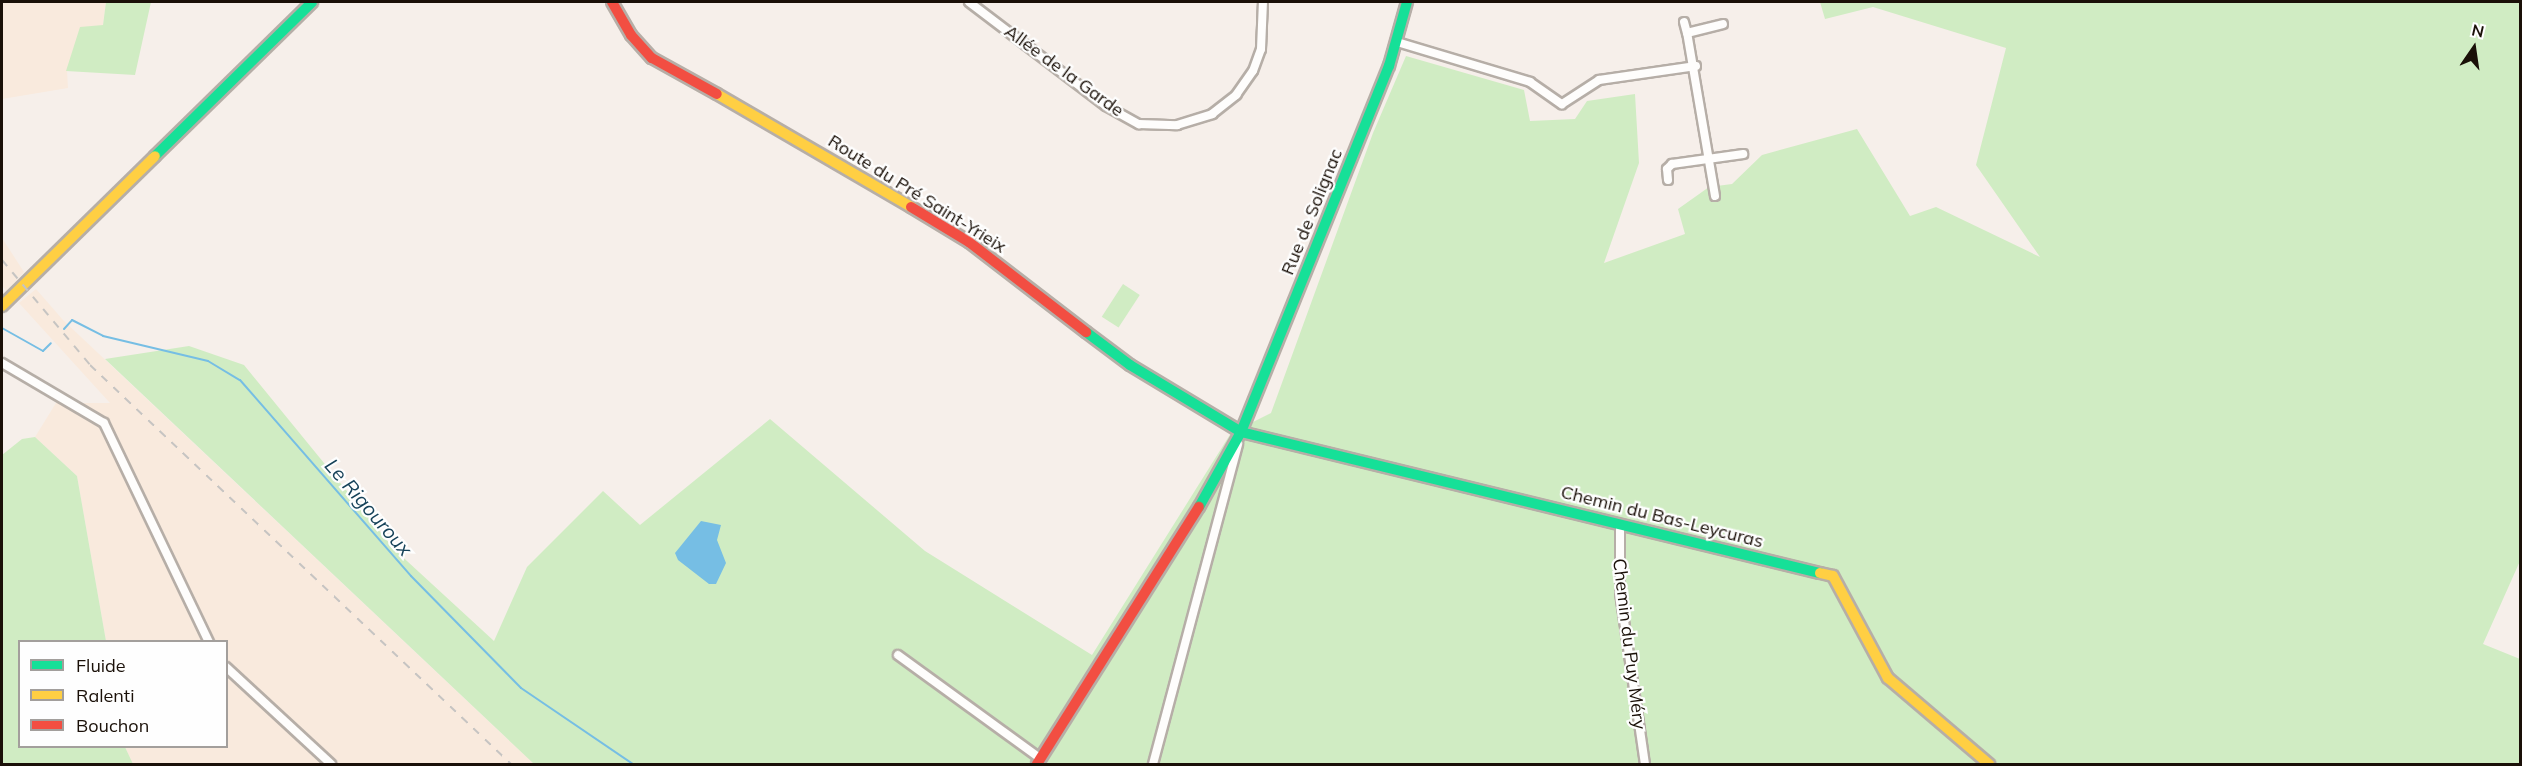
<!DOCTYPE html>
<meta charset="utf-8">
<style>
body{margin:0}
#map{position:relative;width:2522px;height:766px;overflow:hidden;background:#f6efea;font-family:Mulish,sans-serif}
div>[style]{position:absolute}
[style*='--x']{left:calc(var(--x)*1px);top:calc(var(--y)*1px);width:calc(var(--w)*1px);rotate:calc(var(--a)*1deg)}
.built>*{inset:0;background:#f9eadd}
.green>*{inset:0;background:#d0ecc3;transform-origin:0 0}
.water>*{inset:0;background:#76bee4}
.stream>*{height:2px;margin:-1px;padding:0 1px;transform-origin:1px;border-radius:1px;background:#76bee4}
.roads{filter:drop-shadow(2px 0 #b6aea7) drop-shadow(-2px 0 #b6aea7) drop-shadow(0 2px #b6aea7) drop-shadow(0 -2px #b6aea7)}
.street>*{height:8px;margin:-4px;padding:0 4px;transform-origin:4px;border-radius:4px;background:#fefdfc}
.fast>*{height:10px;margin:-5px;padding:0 5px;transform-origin:5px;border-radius:5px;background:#16e098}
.slow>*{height:10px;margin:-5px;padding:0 5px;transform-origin:5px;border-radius:5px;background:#ffcf43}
.jam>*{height:10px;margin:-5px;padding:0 5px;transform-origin:5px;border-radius:5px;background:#f24e42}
.rail>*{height:2px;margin-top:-1px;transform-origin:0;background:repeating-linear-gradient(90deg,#c6c4c2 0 8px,transparent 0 16px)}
span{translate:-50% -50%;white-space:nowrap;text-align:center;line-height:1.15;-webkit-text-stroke:4.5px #fefefe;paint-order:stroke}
.street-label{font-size:18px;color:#1a1008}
.water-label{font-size:20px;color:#164259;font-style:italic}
.frame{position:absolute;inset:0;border:3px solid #1a1008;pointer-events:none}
.legend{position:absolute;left:18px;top:640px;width:210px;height:108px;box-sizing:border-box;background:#fefefe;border:2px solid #a39f9c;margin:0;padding:8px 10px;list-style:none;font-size:18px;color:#1a1008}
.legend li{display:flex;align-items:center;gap:12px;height:30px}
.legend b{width:30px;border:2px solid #a39f9c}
.north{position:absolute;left:2444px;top:18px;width:60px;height:60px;-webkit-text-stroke:4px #fefefe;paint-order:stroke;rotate:13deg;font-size:16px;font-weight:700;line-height:24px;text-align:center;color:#1a1008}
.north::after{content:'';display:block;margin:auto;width:21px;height:27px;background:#1a1008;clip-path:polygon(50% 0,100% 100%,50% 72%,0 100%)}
</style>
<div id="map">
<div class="built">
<div style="clip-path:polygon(2px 2px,106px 2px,103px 25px,67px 71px,68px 88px,2px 99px)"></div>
<div style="clip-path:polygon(2px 238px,24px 272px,6px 291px,2px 285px)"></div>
<div style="clip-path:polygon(36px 289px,63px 320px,534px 764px,133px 764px,125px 747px,226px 746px,226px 642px,106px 641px,77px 476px,35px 437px,56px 403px,110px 403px,19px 303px)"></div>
</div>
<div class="green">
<div style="clip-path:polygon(106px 2px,151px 2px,135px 75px,66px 71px,80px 27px,103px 25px)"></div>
<div style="clip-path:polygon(1820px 2px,2520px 2px,2520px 561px,2483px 644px,2520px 659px,2520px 764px,534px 764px,105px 359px,189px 346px,244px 365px,395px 550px,494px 641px,527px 567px,603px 491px,640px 525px,770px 419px,925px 551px,1092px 655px,1231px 433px,1271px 413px,1373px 133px,1406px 56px,1524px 90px,1530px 121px,1575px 119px,1587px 101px,1635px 94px,1639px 163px,1604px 263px,1685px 234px,1678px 209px,1709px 187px,1732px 184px,1762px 155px,1857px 129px,1910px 216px,1936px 207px,2040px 257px,1976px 165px,2006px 48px,1873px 7px,1825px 19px)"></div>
<div style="left:1123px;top:284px;width:20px;height:39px;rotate:33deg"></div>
<div style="clip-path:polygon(35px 437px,77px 476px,106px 641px,20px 642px,20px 746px,125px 747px,133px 764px,2px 764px,2px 455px,22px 439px)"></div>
</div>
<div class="water">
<div style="clip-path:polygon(701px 521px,721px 525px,717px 540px,726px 563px,716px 584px,709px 584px,678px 560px,675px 553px)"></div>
</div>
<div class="stream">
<div style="--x:2;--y:328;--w:47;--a:29.3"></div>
<div style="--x:43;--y:351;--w:11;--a:-45"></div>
<div style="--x:64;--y:329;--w:12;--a:-48"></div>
<div style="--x:72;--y:320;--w:35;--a:27"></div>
<div style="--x:103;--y:336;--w:108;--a:13.4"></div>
<div style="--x:208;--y:361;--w:37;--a:31"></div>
<div style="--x:240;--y:380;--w:260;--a:48.9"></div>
<div style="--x:411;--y:576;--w:157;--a:45.5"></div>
<div style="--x:521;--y:688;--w:135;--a:34.2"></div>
</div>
<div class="roads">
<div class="street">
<div style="--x:969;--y:2;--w:172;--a:37.2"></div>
<div style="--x:1106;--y:106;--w:38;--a:29"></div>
<div style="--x:1139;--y:124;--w:38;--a:2"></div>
<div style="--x:1177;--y:125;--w:37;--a:-17"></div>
<div style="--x:1212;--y:114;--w:31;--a:-38"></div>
<div style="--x:1236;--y:95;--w:29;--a:-55"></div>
<div style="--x:1253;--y:71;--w:23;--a:-70"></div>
<div style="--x:1261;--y:49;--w:47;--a:-87.6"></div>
<div style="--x:1684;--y:22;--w:11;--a:75"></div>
<div style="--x:1397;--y:42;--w:139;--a:16.7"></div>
<div style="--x:1530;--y:82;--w:39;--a:35"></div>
<div style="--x:1562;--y:104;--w:44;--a:-33"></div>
<div style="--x:1599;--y:80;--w:98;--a:-8.2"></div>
<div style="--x:1668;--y:180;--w:11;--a:-95"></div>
<div style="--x:1667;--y:169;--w:7;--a:-45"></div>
<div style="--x:1672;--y:164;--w:72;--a:-8"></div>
<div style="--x:1715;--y:196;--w:165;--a:-99.7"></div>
<div style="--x:1687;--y:33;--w:37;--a:-14"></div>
<div style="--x:2;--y:363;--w:118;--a:30.5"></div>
<div style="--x:104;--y:423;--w:243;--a:64.4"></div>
<div style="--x:1620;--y:524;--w:69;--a:90"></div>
<div style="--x:1620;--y:593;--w:173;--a:81.7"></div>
<div style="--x:898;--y:655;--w:175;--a:36"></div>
<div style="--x:226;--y:667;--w:143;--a:42.7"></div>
<div style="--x:1153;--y:764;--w:331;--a:-75.1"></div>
</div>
<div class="fast">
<div style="--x:155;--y:156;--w:220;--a:-44.4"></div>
<div style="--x:1086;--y:332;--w:55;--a:36.9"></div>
<div style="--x:1130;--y:365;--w:130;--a:31.1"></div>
<div style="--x:1241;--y:432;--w:596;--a:13.69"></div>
<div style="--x:1199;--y:507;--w:86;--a:-60.8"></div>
<div style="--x:1241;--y:432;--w:395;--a:-68"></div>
<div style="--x:1389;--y:66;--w:66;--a:-74.3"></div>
</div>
<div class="slow">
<div style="--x:717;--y:94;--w:225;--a:30.2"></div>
<div style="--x:2;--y:306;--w:214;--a:-44.4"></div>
<div style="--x:1820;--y:573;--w:13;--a:13"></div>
<div style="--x:1833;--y:576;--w:116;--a:61.7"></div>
<div style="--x:1888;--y:678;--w:133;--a:40.4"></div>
</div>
<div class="jam">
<div style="--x:612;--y:2;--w:38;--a:60"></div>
<div style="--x:631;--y:35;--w:31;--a:48"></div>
<div style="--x:652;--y:58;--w:74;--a:29"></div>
<div style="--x:911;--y:207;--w:68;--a:31.1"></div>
<div style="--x:969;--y:242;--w:148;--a:37.6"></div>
<div style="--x:1037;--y:764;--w:304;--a:-57.8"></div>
</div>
</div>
<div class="rail">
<div style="--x:2;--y:260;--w:137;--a:50"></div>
<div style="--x:90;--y:365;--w:580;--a:43.46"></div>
</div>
<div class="street-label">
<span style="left:1064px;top:71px;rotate:36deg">Allée de la Garde</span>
<span style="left:917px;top:194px;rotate:32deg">Route du Pré Saint-Yrieix</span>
<span style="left:1312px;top:212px;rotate:-68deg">Rue de Solignac</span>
<span style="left:1662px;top:517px;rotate:14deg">Chemin du Bas-Leycuras</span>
<span style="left:1629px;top:644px;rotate:83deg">Chemin du Puy Méry</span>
</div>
<div class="water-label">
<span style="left:369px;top:507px;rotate:49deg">Le Rigouroux</span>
</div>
<div class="frame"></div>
<ul class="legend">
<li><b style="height:8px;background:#16e098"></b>Fluide</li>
<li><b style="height:8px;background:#ffcf43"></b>Ralenti</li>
<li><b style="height:8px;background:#f24e42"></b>Bouchon</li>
</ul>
<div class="north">N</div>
</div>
